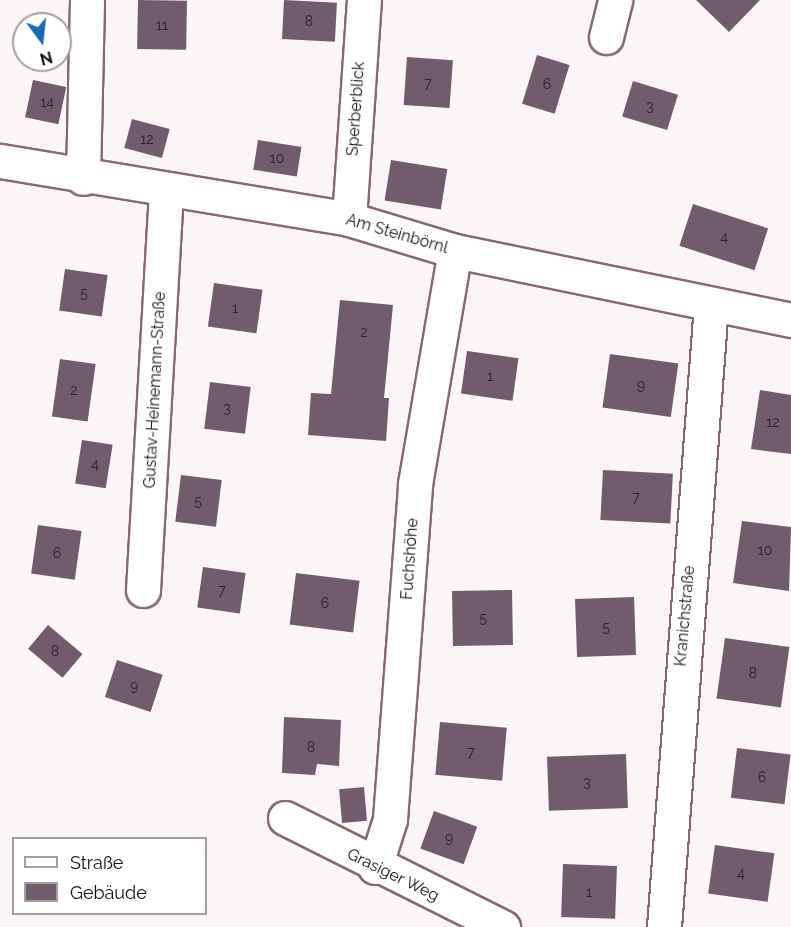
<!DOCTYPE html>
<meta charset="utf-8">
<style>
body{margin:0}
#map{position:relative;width:791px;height:927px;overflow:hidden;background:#fcf5f7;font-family:Raleway,sans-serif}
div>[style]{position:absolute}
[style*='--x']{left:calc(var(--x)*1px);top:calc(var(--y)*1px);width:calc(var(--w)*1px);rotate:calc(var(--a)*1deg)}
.building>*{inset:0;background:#725b6c;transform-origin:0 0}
.roads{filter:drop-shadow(2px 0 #856872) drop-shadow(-2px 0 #856872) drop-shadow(0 2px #856872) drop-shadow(0 -2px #856872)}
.minor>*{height:33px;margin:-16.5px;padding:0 16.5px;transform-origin:16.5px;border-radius:16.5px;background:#fff}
span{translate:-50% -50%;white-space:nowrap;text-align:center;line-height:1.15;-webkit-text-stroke:4.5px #fff;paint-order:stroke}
.number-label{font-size:14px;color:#2f2128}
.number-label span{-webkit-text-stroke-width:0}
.street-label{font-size:16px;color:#190e12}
.legend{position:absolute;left:12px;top:837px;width:195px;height:78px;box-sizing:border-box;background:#fff;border:2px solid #a39fa0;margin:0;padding:8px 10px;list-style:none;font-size:18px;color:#190e12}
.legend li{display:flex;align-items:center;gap:12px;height:30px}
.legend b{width:30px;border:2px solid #a39fa0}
.north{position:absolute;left:12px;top:12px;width:60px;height:60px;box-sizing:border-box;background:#fff;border:2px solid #a39fa0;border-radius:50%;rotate:165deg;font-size:16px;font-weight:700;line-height:24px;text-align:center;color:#190e12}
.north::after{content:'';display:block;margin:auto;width:21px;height:27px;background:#1969b8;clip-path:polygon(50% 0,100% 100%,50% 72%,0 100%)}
</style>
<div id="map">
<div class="building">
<div style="left:138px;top:0;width:49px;height:49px;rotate:1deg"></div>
<div style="left:284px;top:0;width:53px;height:39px;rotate:3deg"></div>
<div style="clip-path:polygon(696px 0,760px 0,729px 32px)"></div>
<div style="left:537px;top:55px;width:34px;height:51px;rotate:17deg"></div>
<div style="left:407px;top:57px;width:46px;height:48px;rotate:4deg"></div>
<div style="left:33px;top:80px;width:34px;height:38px;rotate:12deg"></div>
<div style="left:633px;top:81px;width:47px;height:37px;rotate:17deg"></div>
<div style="left:132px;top:119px;width:39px;height:30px;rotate:15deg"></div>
<div style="left:258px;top:140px;width:44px;height:30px;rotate:9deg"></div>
<div style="left:391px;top:160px;width:57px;height:41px;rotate:9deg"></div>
<div style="left:693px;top:204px;width:79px;height:44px;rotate:18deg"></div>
<div style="left:65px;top:269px;width:43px;height:42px;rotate:8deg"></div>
<div style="left:214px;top:283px;width:49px;height:44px;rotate:8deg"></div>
<div style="clip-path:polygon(340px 300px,393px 305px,384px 398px,389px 398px,386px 441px,308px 435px,311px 393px,331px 394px)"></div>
<div style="left:467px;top:351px;width:52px;height:43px;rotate:8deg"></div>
<div style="left:610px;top:354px;width:69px;height:54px;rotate:8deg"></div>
<div style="left:60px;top:359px;width:36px;height:58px;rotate:8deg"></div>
<div style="left:210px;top:382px;width:41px;height:47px;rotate:7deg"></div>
<div style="clip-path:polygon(760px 390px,791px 395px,791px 454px,751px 449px)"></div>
<div style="left:82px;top:440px;width:31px;height:44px;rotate:9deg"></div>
<div style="left:603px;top:470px;width:70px;height:50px;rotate:3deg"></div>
<div style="left:181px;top:475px;width:41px;height:47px;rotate:7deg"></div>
<div style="clip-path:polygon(742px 521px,791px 527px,789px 591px,733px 583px)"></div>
<div style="left:38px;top:525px;width:44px;height:49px;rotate:8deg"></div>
<div style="left:203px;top:567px;width:43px;height:41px;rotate:8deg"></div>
<div style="left:296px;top:573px;width:64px;height:52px;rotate:7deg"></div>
<div style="left:512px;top:590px;width:55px;height:60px;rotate:89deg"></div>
<div style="left:634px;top:597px;width:58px;height:59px;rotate:88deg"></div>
<div style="left:48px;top:625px;width:45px;height:31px;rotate:40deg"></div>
<div style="left:725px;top:638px;width:65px;height:61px;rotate:8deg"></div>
<div style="left:117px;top:660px;width:48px;height:39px;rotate:18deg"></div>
<div style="clip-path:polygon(284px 717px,341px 720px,339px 766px,317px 764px,315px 775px,282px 773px)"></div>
<div style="left:440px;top:722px;width:67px;height:53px;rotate:5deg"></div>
<div style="left:737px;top:748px;width:54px;height:50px;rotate:7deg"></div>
<div style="left:626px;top:754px;width:54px;height:79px;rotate:88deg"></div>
<div style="left:364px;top:787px;width:34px;height:25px;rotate:85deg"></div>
<div style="left:434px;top:811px;width:46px;height:40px;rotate:20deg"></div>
<div style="left:715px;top:845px;width:60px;height:49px;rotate:8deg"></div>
<div style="left:563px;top:864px;width:54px;height:53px;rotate:2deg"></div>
</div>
<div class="roads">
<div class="minor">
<div style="--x:606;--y:37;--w:38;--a:-76"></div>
<div style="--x:0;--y:161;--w:354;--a:9.4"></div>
<div style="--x:349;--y:219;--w:111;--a:16.8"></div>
<div style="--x:455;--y:251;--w:343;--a:11.6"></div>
<div style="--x:83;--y:178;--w:178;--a:-88.7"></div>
<div style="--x:349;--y:219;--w:220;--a:-86.1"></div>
<div style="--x:143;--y:590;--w:400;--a:-86.7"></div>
<div style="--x:285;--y:818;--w:244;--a:26.6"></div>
<div style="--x:375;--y:867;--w:50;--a:-72.6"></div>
<div style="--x:390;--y:819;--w:336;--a:-85.7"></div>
<div style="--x:415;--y:484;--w:236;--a:-80.3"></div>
<div style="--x:664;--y:927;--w:624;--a:-85.68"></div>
</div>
</div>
<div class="number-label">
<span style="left:309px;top:21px">8</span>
<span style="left:162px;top:25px">11</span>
<span style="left:428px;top:83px">7</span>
<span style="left:547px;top:84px">6</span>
<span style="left:47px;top:102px">14</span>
<span style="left:650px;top:106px">3</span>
<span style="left:147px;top:139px">12</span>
<span style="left:277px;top:158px">10</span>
<span style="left:724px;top:237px">4</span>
<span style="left:84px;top:293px">5</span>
<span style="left:235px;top:308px">1</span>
<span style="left:364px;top:332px">2</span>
<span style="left:490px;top:376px">1</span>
<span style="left:641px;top:385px">9</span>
<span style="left:74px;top:390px">2</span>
<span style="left:227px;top:408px">3</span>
<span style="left:773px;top:422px">12</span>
<span style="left:95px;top:464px">4</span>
<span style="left:636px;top:497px">7</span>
<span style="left:198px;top:501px">5</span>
<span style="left:765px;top:550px">10</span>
<span style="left:57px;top:553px">6</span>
<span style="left:222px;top:590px">7</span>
<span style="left:325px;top:603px">6</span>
<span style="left:483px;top:618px">5</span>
<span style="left:606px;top:627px">5</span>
<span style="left:55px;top:651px">8</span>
<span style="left:753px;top:673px">8</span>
<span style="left:134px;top:686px">9</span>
<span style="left:311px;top:747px">8</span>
<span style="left:471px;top:752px">7</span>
<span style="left:762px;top:777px">6</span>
<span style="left:587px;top:782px">3</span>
<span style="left:449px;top:838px">9</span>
<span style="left:741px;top:873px">4</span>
<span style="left:589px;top:892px">1</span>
</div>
<div class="street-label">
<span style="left:356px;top:109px;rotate:-86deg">Sperberblick</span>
<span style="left:397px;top:234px;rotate:16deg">Am Steinbörnl</span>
<span style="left:155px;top:390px;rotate:-87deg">Gustav-Heinemann-Straße</span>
<span style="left:410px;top:559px;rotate:-86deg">Fuchshöhe</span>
<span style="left:685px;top:616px;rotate:-85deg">Kranichstraße</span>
<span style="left:393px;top:875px;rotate:26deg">Grasiger Weg</span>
</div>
<ul class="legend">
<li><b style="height:8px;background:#fff"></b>Straße</li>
<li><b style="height:16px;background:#725b6c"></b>Gebäude</li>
</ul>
<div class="north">N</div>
</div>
